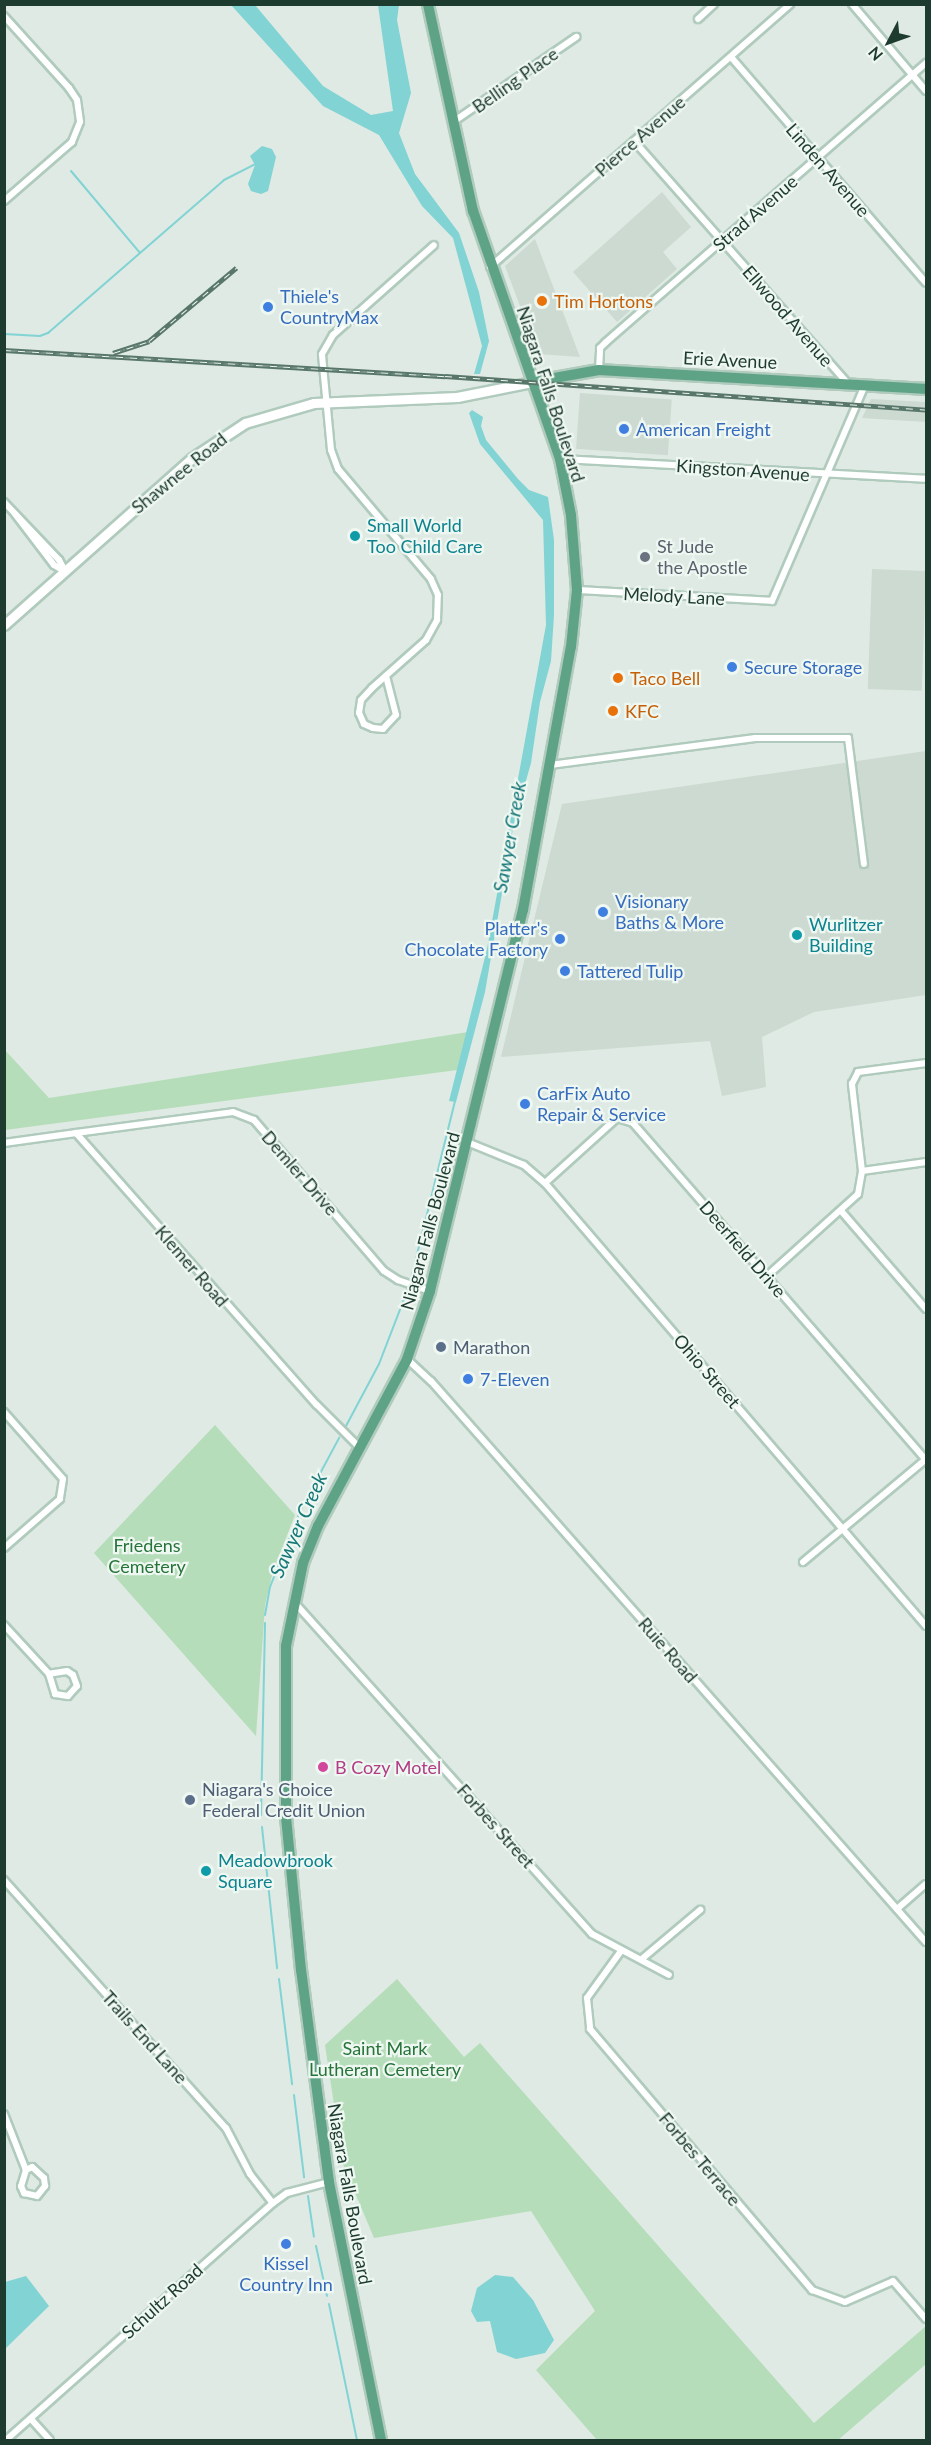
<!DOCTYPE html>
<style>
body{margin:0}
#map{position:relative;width:931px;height:2445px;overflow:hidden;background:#deeae3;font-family:Lato,sans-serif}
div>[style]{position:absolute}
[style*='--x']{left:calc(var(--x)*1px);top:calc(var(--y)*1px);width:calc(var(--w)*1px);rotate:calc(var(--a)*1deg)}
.built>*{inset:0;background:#ccdad1;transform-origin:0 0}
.green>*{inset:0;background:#b5ddb9}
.water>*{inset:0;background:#81d3d4}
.stream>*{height:2px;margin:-1px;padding:0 1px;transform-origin:1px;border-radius:1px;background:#81d3d4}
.roads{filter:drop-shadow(2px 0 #b0cbbd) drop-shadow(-2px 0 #b0cbbd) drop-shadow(0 2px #b0cbbd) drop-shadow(0 -2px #b0cbbd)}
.minor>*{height:6px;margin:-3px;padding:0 3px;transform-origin:3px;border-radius:3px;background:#fff}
.secondary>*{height:9px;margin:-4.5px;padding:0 4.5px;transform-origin:4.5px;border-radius:4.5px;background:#fff}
.primary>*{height:10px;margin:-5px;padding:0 5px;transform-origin:5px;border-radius:5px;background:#5fa387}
.rail>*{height:4.5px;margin-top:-2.25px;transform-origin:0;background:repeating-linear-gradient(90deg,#eef7f1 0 7px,#58776a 0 14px);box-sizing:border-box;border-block:2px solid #58776a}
.dots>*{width:16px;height:16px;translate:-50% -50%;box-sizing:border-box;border:3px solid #eef7f1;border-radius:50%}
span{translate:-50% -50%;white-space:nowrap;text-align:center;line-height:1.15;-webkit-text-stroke:4.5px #eef7f1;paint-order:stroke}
.street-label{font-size:18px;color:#1e3b2f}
.shop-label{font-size:18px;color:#366cbe}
.left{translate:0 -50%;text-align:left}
.right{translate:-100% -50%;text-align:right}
.food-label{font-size:18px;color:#c56008}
.culture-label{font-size:18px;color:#0d838f}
.worship-label{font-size:18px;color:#5b616d}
.service-label{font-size:18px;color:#4e5e75}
.park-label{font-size:18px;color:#267439}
.hotel-label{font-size:18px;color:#b23c85}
.water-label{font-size:20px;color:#167879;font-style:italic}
.frame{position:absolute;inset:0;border:6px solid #1e3b2f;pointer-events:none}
.north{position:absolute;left:859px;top:12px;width:60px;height:60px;-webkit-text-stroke:4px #eef7f1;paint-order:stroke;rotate:229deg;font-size:16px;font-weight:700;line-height:24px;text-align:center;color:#1e3b2f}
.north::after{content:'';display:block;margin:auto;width:21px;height:27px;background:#1e3b2f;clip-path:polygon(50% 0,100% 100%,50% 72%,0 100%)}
</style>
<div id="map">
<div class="built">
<div style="clip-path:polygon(662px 192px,691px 227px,663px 252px,677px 269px,617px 322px,573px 272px)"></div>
<div style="clip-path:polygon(535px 239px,580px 357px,538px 354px,505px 266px)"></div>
<div style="left:580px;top:393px;width:92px;height:56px;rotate:4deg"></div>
<div style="clip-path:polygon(871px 399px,926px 402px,926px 422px,862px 418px)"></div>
<div style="left:872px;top:569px;width:54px;height:120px;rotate:2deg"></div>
<div style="clip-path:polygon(926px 751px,926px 995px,814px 1012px,762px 1037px,766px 1087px,722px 1096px,710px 1041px,501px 1057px,562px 804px)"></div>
</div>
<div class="green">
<div style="clip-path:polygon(468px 1032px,457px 1070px,5px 1130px,4px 1049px,49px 1098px)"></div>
<div style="clip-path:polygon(215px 1425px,295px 1515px,273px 1571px,265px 1605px,256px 1736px,94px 1553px)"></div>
<div style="clip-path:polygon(397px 1979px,464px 2057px,480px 2043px,814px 2423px,926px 2326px,926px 2364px,838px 2440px,597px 2440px,536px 2370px,595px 2311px,531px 2211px,374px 2238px,343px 2164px,325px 2045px)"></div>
</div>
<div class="water">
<div style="clip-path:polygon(231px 5px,255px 5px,323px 86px,371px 115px,393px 111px,378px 5px,399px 5px,397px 20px,411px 93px,399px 133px,415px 174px,459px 233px,479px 292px,489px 341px,480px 374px,474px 374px,482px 346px,453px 238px,422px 206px,379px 135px,323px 106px)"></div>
<div style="clip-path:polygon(262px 146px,272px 149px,276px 157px,268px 191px,261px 194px,251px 191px,248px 184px,255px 165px,250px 156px)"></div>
<div style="clip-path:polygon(472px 410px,483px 417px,481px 426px,486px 440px,518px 479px,529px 490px,548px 497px,554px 540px,554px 615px,551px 661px,540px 702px,531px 763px,514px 823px,485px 992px,456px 1102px,449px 1101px,487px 949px,546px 625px,543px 520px,480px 444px,469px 413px)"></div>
<div style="clip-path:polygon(495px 2275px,513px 2277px,533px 2300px,554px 2340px,545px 2353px,516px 2359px,497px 2352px,490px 2321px,477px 2322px,471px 2311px,477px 2288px)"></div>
<div style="clip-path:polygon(26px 2276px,49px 2306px,5px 2349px,5px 2282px)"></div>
</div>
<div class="stream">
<div style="--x:71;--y:171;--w:107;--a:49.9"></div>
<div style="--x:4;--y:334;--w:36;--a:3"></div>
<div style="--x:40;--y:336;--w:9;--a:-21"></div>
<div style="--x:48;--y:333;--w:233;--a:-41"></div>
<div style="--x:224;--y:180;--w:35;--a:-27"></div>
<div style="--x:411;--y:1279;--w:183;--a:-76.1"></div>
<div style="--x:346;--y:1426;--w:70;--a:-62"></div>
<div style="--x:379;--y:1364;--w:80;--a:-68.9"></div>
<div style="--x:265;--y:1615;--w:28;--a:-80"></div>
<div style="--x:270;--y:1587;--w:84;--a:-68.3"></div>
<div style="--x:301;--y:1509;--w:81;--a:-61.8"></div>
<div style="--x:261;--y:1815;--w:192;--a:-88.8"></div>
<div style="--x:262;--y:1827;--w:142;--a:83.9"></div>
<div style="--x:279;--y:1979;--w:106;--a:82.9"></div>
<div style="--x:294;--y:2095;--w:83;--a:83"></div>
<div style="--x:308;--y:2196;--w:41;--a:81.7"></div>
<div style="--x:316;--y:2246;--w:51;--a:77.6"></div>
<div style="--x:329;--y:2304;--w:139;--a:78.4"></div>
</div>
<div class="roads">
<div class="minor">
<div style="--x:852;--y:4;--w:114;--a:49.6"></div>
<div style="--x:4;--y:16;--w:97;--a:47.9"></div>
<div style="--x:69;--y:88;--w:14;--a:56"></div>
<div style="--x:77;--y:100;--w:22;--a:82"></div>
<div style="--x:80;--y:122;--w:22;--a:112"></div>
<div style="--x:72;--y:142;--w:90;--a:139.1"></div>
<div style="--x:698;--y:19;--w:22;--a:-43"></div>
<div style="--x:731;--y:57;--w:298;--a:49.2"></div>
<div style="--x:453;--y:122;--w:150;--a:-34.6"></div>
<div style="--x:634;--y:141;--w:322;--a:48.6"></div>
<div style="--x:490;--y:267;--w:399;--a:-41.2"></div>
<div style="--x:599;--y:370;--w:22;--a:-87"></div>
<div style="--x:600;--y:348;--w:8;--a:-45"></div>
<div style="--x:606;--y:342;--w:425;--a:-41.1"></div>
<div style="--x:560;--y:459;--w:367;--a:3.1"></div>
<div style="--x:4;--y:502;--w:80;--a:46.5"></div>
<div style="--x:59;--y:560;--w:13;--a:61"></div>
<div style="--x:15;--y:514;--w:64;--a:52.6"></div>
<div style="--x:54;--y:565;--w:12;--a:31"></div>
<div style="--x:577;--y:590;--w:195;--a:3.2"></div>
<div style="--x:772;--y:601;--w:235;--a:-66.7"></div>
<div style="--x:386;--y:676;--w:40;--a:75.6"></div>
<div style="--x:396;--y:715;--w:19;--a:133"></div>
<div style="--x:383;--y:729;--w:10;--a:-174"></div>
<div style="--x:373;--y:728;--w:10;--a:-156"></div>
<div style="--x:364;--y:724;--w:12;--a:-114"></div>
<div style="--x:359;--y:713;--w:13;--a:-81"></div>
<div style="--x:361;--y:700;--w:16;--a:-47"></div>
<div style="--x:372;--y:688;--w:72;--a:-41.6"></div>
<div style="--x:426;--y:640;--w:23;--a:-61"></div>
<div style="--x:437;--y:620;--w:25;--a:-88"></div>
<div style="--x:438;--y:595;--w:17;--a:-114"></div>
<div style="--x:431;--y:579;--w:144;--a:-130.2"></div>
<div style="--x:338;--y:469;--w:20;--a:-110"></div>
<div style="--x:331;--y:450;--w:96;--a:-95.4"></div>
<div style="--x:322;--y:354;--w:22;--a:-60"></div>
<div style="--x:333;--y:335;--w:135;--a:-41.7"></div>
<div style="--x:550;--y:765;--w:207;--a:-7.5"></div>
<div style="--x:755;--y:738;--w:93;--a:0"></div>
<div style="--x:848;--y:738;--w:127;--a:82.8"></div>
<div style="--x:76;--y:1133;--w:158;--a:-7.6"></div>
<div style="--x:233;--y:1112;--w:22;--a:21"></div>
<div style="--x:254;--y:1120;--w:199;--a:49.3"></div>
<div style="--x:384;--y:1271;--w:17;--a:33"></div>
<div style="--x:398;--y:1280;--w:34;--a:19"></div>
<div style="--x:467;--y:1142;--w:61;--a:22"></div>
<div style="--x:524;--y:1165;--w:28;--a:41"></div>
<div style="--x:545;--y:1183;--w:584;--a:49.3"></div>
<div style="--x:4;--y:1143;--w:73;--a:-7.9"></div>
<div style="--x:76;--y:1133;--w:363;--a:48.5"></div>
<div style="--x:317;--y:1405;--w:61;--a:45"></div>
<div style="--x:862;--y:1171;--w:65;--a:-8"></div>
<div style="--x:545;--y:1183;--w:97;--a:-42.1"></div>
<div style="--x:617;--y:1118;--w:17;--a:17"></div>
<div style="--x:633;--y:1123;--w:447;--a:49"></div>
<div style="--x:842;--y:1212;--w:128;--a:49.1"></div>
<div style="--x:767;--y:1276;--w:122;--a:-42"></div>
<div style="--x:858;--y:1194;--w:23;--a:-80"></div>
<div style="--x:862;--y:1171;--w:88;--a:-96.6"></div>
<div style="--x:852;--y:1084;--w:13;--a:-63"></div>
<div style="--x:858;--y:1072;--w:69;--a:-7.5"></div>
<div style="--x:407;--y:1359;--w:33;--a:43"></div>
<div style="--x:431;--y:1381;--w:748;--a:48.58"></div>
<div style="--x:4;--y:1412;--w:89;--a:48.6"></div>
<div style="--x:63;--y:1479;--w:20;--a:99"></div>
<div style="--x:60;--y:1499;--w:74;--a:138.8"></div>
<div style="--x:803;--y:1562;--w:160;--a:-39.9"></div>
<div style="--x:294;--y:1602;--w:446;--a:48.1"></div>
<div style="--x:592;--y:1934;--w:87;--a:28"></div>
<div style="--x:4;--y:1625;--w:67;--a:47.4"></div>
<div style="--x:49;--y:1674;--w:21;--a:73"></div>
<div style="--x:55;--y:1694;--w:13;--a:9"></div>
<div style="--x:68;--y:1696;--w:13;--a:-48"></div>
<div style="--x:77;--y:1686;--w:12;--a:-110"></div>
<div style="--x:73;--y:1675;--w:7;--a:-146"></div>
<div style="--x:67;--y:1671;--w:18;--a:171"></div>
<div style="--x:4;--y:1880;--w:333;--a:48.2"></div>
<div style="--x:226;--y:2128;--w:52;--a:62.4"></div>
<div style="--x:250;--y:2174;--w:37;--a:52"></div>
<div style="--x:897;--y:1909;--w:38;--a:-41"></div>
<div style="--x:621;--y:1951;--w:58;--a:125.9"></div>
<div style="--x:587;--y:1998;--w:31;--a:84"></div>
<div style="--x:590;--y:2029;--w:343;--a:49.6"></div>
<div style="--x:812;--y:2290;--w:35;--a:20"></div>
<div style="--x:845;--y:2302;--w:52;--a:-23.6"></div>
<div style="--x:893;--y:2281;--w:50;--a:49"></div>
<div style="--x:643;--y:1958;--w:75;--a:-40.1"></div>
<div style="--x:4;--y:2114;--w:60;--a:68.6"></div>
<div style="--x:26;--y:2170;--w:17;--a:107"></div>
<div style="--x:21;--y:2186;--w:8;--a:67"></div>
<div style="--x:24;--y:2193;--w:13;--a:13"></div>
<div style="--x:37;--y:2196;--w:13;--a:-51"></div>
<div style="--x:45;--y:2186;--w:8;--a:-97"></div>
<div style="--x:44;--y:2178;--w:16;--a:-137"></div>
<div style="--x:32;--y:2167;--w:7;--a:153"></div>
<div style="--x:31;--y:2419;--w:28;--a:48"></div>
<div style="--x:6;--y:2440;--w:357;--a:-41.6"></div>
<div style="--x:273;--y:2203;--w:17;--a:-36"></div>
<div style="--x:287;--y:2193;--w:43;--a:-14.7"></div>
</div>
<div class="secondary">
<div style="--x:4;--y:625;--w:251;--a:-41.6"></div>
<div style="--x:192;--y:458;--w:64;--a:-33.4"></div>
<div style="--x:245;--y:423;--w:72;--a:-16.2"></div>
<div style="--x:314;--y:403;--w:143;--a:-2.4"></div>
<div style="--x:457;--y:397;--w:76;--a:-11.3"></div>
</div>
<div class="primary">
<div style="--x:532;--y:382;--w:68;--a:-10.2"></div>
<div style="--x:599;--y:370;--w:328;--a:3.3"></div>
<div style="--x:381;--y:2440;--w:263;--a:-101.4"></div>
<div style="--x:329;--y:2182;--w:214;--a:-97.5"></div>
<div style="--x:301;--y:1970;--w:153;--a:-95.6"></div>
<div style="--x:286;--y:1818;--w:172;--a:-90"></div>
<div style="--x:286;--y:1646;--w:85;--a:-78.4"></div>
<div style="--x:303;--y:1563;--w:40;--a:-68"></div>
<div style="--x:318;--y:1526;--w:189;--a:-61.9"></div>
<div style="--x:407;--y:1359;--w:72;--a:-71.3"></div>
<div style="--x:430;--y:1291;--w:392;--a:-76.3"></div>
<div style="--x:523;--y:910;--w:267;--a:-79.7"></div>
<div style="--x:571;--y:647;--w:57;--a:-84"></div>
<div style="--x:577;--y:590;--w:75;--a:-94.6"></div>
<div style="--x:571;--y:515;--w:57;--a:-101.1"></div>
<div style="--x:560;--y:459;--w:263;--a:-109.3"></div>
<div style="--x:473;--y:211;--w:212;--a:-102.3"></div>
</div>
</div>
<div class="rail">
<div style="--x:4;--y:350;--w:442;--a:3.4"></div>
<div style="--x:445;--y:376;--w:482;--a:4"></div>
<div style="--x:113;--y:353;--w:38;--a:-18"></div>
<div style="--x:149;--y:341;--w:114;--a:-40"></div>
</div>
<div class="dots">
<div style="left:542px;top:301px;background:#e8710a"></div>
<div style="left:268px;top:307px;background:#3f7fe0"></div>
<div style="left:624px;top:429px;background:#3f7fe0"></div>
<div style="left:355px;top:536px;background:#0f9aa8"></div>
<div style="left:645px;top:557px;background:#6b7280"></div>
<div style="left:732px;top:667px;background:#3f7fe0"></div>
<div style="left:618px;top:678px;background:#e8710a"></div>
<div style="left:613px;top:711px;background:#e8710a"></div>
<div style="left:603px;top:912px;background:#3f7fe0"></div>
<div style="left:797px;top:935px;background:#0f9aa8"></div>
<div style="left:560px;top:939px;background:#3f7fe0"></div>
<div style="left:565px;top:971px;background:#3f7fe0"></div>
<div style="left:525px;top:1104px;background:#3f7fe0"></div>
<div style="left:441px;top:1347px;background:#5c6f8a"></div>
<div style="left:468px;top:1379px;background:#3f7fe0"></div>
<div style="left:323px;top:1767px;background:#d1479c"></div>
<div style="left:190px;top:1800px;background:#5c6f8a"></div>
<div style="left:206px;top:1871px;background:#0f9aa8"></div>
<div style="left:286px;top:2244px;background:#3f7fe0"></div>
</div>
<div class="street-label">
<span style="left:515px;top:80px;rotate:-35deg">Belling Place</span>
<span style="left:640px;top:136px;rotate:-41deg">Pierce Avenue</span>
<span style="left:828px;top:170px;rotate:49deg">Linden Avenue</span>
<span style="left:755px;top:213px;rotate:-41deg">Strad Avenue</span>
<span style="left:788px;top:316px;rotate:49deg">Ellwood Avenue</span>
<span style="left:730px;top:360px;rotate:3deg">Erie Avenue</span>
<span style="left:551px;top:394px;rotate:72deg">Niagara Falls Boulevard</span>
<span style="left:743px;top:470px;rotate:4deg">Kingston Avenue</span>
<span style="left:179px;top:473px;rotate:-39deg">Shawnee Road</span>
<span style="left:674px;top:596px;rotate:3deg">Melody Lane</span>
<span style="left:300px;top:1173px;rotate:49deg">Demler Drive</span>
<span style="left:430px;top:1221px;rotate:-75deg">Niagara Falls Boulevard</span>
<span style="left:743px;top:1249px;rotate:49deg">Deerfield Drive</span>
<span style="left:192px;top:1266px;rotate:49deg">Klemer Road</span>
<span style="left:707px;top:1371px;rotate:49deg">Ohio Street</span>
<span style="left:668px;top:1650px;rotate:49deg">Ruie Road</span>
<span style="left:496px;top:1826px;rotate:48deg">Forbes Street</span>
<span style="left:145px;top:2037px;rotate:48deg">Trails End Lane</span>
<span style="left:700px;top:2159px;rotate:50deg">Forbes Terrace</span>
<span style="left:350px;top:2194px;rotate:80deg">Niagara Falls Boulevard</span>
<span style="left:162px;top:2301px;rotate:-42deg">Schultz Road</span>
</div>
<div class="shop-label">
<span class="left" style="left:280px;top:307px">Thiele's<br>CountryMax</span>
<span class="left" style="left:636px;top:429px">American Freight</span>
<span class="left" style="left:744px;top:667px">Secure Storage</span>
<span class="left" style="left:615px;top:912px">Visionary<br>Baths &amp; More</span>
<span class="right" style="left:548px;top:939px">Platter's<br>Chocolate Factory</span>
<span class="left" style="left:577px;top:971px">Tattered Tulip</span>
<span class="left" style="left:537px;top:1104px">CarFix Auto<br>Repair &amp; Service</span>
<span class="left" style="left:480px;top:1379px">7-Eleven</span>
<span style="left:286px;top:2274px">Kissel<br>Country Inn</span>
</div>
<div class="food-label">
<span class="left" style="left:554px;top:301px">Tim Hortons</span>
<span class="left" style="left:630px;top:678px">Taco Bell</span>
<span class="left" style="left:625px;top:711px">KFC</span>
</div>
<div class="culture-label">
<span class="left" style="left:367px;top:536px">Small World<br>Too Child Care</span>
<span class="left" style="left:809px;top:935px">Wurlitzer<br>Building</span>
<span class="left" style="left:218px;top:1871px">Meadowbrook<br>Square</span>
</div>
<div class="worship-label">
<span class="left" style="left:657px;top:557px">St Jude<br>the Apostle</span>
</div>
<div class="service-label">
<span class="left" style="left:453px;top:1347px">Marathon</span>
<span class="left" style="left:202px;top:1800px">Niagara's Choice<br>Federal Credit Union</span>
</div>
<div class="park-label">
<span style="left:147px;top:1556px">Friedens<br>Cemetery</span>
<span style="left:385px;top:2059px">Saint Mark<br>Lutheran Cemetery</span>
</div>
<div class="hotel-label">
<span class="left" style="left:335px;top:1767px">B Cozy Motel</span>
</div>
<div class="water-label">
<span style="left:509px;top:837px;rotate:-80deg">Sawyer Creek</span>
<span style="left:298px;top:1525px;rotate:-66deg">Sawyer Creek</span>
</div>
<div class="frame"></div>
<div class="north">N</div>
</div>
